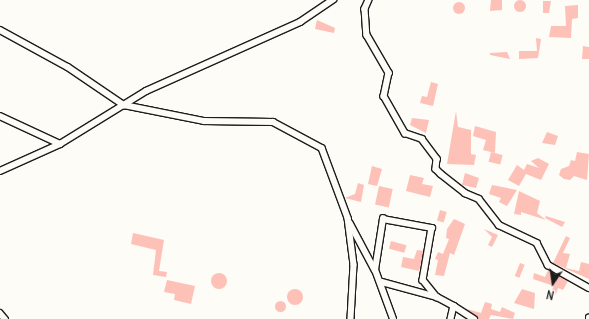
<!DOCTYPE html>
<style>
body{margin:0}
#map{position:relative;width:589px;height:319px;overflow:hidden;background:#fdfcf7;font-family:Delius,sans-serif}
div>[style]{position:absolute}
[style*='--x']{left:calc(var(--x)*1px);top:calc(var(--y)*1px);width:calc(var(--w)*1px);rotate:calc(var(--a)*1deg)}
.building>*{inset:0;background:#fdc1b8;transform-origin:0 0}
.round{border-radius:50%}
.roads{filter:drop-shadow(1px 0 #1c1c1c) drop-shadow(-1px 0 #1c1c1c) drop-shadow(0 1px #1c1c1c) drop-shadow(0 -1px #1c1c1c)}
.minor>*{height:5.5px;margin:-2.75px;padding:0 2.75px;transform-origin:2.75px;border-radius:2.75px;background:#fdfcf7}
span{translate:-50% -50%;white-space:nowrap;text-align:center;line-height:1.15;-webkit-text-stroke:3.5px #fdfcf7;paint-order:stroke}
.north{position:absolute;left:533px;top:263px;width:40px;height:40px;-webkit-text-stroke:3px #fdfcf7;paint-order:stroke;rotate:193deg;font-size:11px;font-weight:700;line-height:16px;text-align:center;color:#1c1c1c}
.north::after{content:'';display:block;margin:auto;width:14px;height:18px;background:#1c1c1c;clip-path:polygon(50% 0,100% 100%,50% 72%,0 100%)}
</style>
<div id="map">
<div class="building">
<div class="round" style="left:514px;top:0;width:12px;height:12px"></div>
<div style="clip-path:polygon(491px 0,502px 0,502px 10px,490px 11px)"></div>
<div style="clip-path:polygon(543px 1px,551px 1px,549px 13px,543px 13px)"></div>
<div class="round" style="left:453px;top:2px;width:12px;height:12px"></div>
<div style="clip-path:polygon(578px 5px,578px 18px,572px 19px,571px 38px,549px 37px,551px 26px,566px 26px,565px 6px)"></div>
<div style="clip-path:polygon(317px 20px,335px 28px,334px 33px,315px 29px)"></div>
<div style="clip-path:polygon(536px 38px,541px 39px,538px 58px,519px 59px,519px 51px,537px 51px)"></div>
<div style="clip-path:polygon(583px 46px,589px 47px,589px 59px,582px 59px)"></div>
<div style="clip-path:polygon(507px 52px,510px 59px,490px 55px,490px 53px)"></div>
<div style="clip-path:polygon(431px 82px,438px 84px,433px 106px,420px 103px,422px 96px,427px 97px)"></div>
<div style="clip-path:polygon(456px 111px,458px 127px,471px 130px,471px 154px,476px 155px,474px 165px,447px 164px)"></div>
<div style="clip-path:polygon(412px 118px,429px 120px,426px 133px,410px 125px)"></div>
<div style="clip-path:polygon(475px 126px,496px 132px,495px 153px,483px 150px,486px 140px,473px 136px)"></div>
<div style="clip-path:polygon(547px 132px,558px 136px,555px 145px,542px 143px)"></div>
<div style="left:491px;top:152px;width:12px;height:10px;rotate:14deg"></div>
<div style="clip-path:polygon(577px 152px,589px 154px,587px 180px,574px 176px,570px 180px,564px 179px,559px 175px,561px 169px,569px 166px,571px 160px,575px 161px)"></div>
<div style="clip-path:polygon(538px 158px,549px 164px,541px 180px,526px 174px,519px 186px,508px 180px,517px 165px,524px 170px,527px 164px,539px 168px,531px 161px)"></div>
<div style="clip-path:polygon(372px 166px,382px 169px,377px 186px,368px 184px)"></div>
<div style="clip-path:polygon(465px 173px,479px 178px,476px 188px,462px 185px)"></div>
<div style="clip-path:polygon(410px 175px,424px 178px,422px 184px,433px 186px,430px 197px,406px 191px)"></div>
<div style="clip-path:polygon(358px 183px,364px 185px,361px 202px,345px 198px,355px 194px)"></div>
<div style="clip-path:polygon(492px 185px,517px 190px,507px 206px,499px 202px,501px 198px,489px 194px)"></div>
<div style="left:379px;top:186px;width:14px;height:19px;rotate:12deg"></div>
<div style="clip-path:polygon(519px 191px,540px 201px,537px 213px,546px 220px,521px 212px,521px 215px,514px 214px)"></div>
<div style="left:440px;top:210px;width:7px;height:11px;rotate:16deg"></div>
<div style="clip-path:polygon(546px 216px,565px 222px,562px 227px,545px 218px)"></div>
<div style="clip-path:polygon(454px 219px,465px 224px,454px 255px,450px 253px,444px 276px,435px 275px,438px 260px,435px 259px,438px 252px,443px 254px,449px 239px,446px 238px,447px 229px)"></div>
<div style="clip-path:polygon(484px 229px,498px 235px,492px 247px,488px 245px,492px 237px)"></div>
<div style="clip-path:polygon(133px 233px,164px 240px,159px 271px,167px 272px,166px 277px,153px 275px,156px 250px,131px 244px)"></div>
<div style="clip-path:polygon(566px 236px,570px 238px,563px 253px,570px 254px,566px 268px,579px 271px,581px 262px,589px 264px,589px 279px,553px 263px)"></div>
<div style="left:391px;top:241px;width:16px;height:8px;rotate:15deg"></div>
<div style="clip-path:polygon(417px 250px,424px 251px,419px 271px,401px 267px,403px 257px,414px 259px)"></div>
<div style="left:520px;top:263px;width:5px;height:14px;rotate:22deg"></div>
<div style="clip-path:polygon(548px 270px,568px 281px,563px 290px,558px 288px,556px 294px,551px 292px,554px 286px,533px 279px,534px 273px,545px 277px)"></div>
<div class="round" style="left:211px;top:273px;width:16px;height:16px"></div>
<div style="clip-path:polygon(167px 280px,195px 286px,191px 304px,174px 300px,175px 294px,164px 292px)"></div>
<div class="round" style="left:287px;top:289px;width:16px;height:16px"></div>
<div style="clip-path:polygon(522px 289px,535px 293px,534px 309px,514px 303px)"></div>
<div class="round" style="left:274.5px;top:300.5px;width:11px;height:11px"></div>
<div style="clip-path:polygon(485px 302px,492px 304px,491px 309px,500px 312px,502px 307px,515px 313px,513px 319px,491px 315px,489px 319px,478px 319px,467px 309px,481px 313px)"></div>
</div>
<div class="roads">
<div class="minor">
<div style="--x:369;--y:0;--w:10;--a:114"></div>
<div style="--x:365;--y:9;--w:26;--a:86"></div>
<div style="--x:367;--y:35;--w:44;--a:59.9"></div>
<div style="--x:389;--y:73;--w:24;--a:102"></div>
<div style="--x:384;--y:96;--w:43;--a:60.4"></div>
<div style="--x:405;--y:133;--w:18;--a:19"></div>
<div style="--x:422;--y:139;--w:25;--a:53"></div>
<div style="--x:437;--y:159;--w:10;--a:96"></div>
<div style="--x:436;--y:169;--w:7;--a:45"></div>
<div style="--x:441;--y:174;--w:31;--a:38"></div>
<div style="--x:465;--y:193;--w:15;--a:23"></div>
<div style="--x:479;--y:199;--w:33;--a:52"></div>
<div style="--x:499;--y:225;--w:42;--a:25.3"></div>
<div style="--x:537;--y:243;--w:25;--a:63"></div>
<div style="--x:548;--y:265;--w:47;--a:29.3"></div>
<div style="--x:0;--y:30;--w:77;--a:28.6"></div>
<div style="--x:68;--y:67;--w:68;--a:34.2"></div>
<div style="--x:124;--y:105;--w:82;--a:11.3"></div>
<div style="--x:204;--y:121;--w:69;--a:0.8"></div>
<div style="--x:273;--y:122;--w:55;--a:28"></div>
<div style="--x:322;--y:148;--w:75;--a:69.6"></div>
<div style="--x:348;--y:218;--w:47;--a:82.7"></div>
<div style="--x:354;--y:265;--w:54;--a:93.2"></div>
<div style="--x:0;--y:116;--w:66;--a:25"></div>
<div style="--x:0;--y:171;--w:66;--a:-24.2"></div>
<div style="--x:60;--y:144;--w:101;--a:-31.6"></div>
<div style="--x:146;--y:91;--w:169;--a:-24.1"></div>
<div style="--x:300;--y:22;--w:40;--a:-34"></div>
<div style="--x:350;--y:223;--w:53;--a:62"></div>
<div style="--x:382;--y:282;--w:57;--a:15.3"></div>
<div style="--x:437;--y:297;--w:19;--a:28"></div>
<div style="--x:454;--y:306;--w:13;--a:103"></div>
<div style="--x:454;--y:306;--w:24;--a:33"></div>
<div style="--x:0;--y:313;--w:8;--a:50"></div>
<div style="--x:393;--y:319;--w:52;--a:-110.2"></div>
<div style="--x:375;--y:270;--w:52;--a:-81.1"></div>
<div style="--x:383;--y:219;--w:50;--a:10.4"></div>
<div style="--x:432;--y:228;--w:53;--a:99.8"></div>
<div style="--x:423;--y:280;--w:22;--a:51"></div>
<div style="--x:589;--y:319;--w:1;--a:-90"></div>
</div>
</div>
<div class="north">N</div>
</div>
